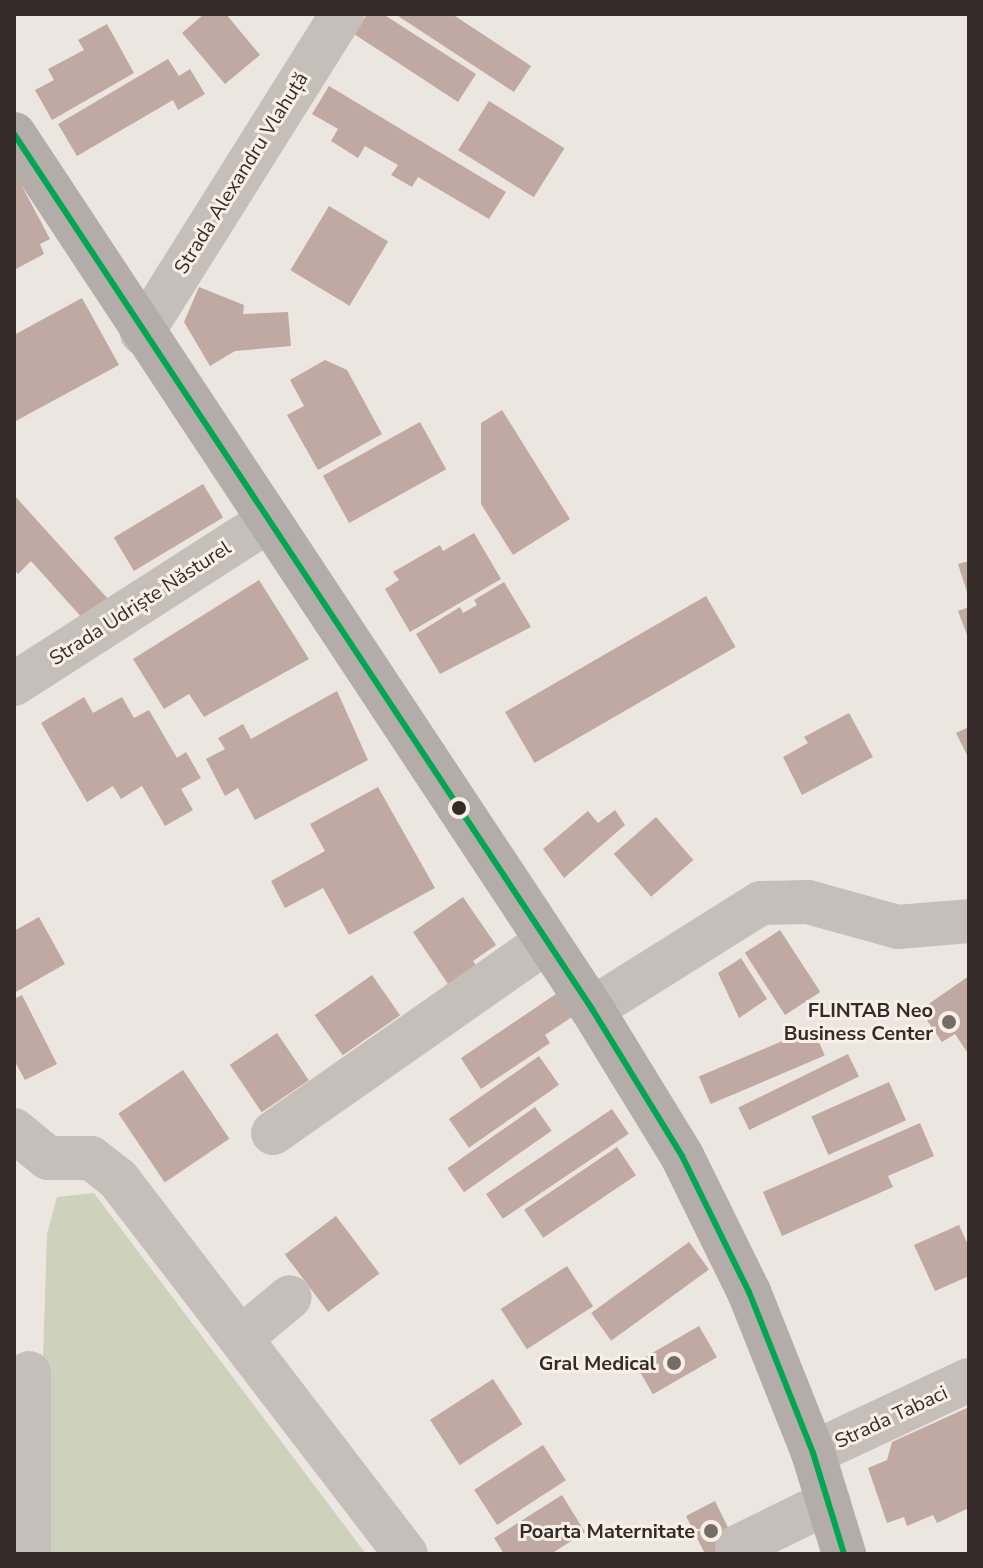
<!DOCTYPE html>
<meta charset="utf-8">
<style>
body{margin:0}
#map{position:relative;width:983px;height:1568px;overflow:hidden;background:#ece6e0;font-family:"Nunito Sans",sans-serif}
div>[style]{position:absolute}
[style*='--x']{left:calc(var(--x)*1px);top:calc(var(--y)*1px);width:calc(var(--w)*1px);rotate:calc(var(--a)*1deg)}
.green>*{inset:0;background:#ced1bb}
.building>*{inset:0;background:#bfa9a2;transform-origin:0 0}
.minor>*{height:44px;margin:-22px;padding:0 22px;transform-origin:22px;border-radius:22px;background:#c5beb9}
.major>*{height:44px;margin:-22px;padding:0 22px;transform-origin:22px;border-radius:22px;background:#b3aca8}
.bus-1>*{height:6px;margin:-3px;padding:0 3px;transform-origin:3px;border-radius:3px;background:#00a651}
.dots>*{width:22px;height:22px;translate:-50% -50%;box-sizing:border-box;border:4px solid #f8efe7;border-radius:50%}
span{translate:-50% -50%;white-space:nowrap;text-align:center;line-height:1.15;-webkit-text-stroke:6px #f8efe7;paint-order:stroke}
.street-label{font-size:20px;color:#352b28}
.poi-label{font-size:20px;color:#352b28;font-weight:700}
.right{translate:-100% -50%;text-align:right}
.frame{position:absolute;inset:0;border:16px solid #352b28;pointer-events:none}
</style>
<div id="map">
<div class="green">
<div style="clip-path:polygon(94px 1193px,366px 1554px,47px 1554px,43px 1359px,47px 1234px,57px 1197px)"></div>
</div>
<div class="building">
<div style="clip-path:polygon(204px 14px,226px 14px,260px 55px,225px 84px,182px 33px)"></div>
<div style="clip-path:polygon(367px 14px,383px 14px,476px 74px,458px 102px,354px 34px)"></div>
<div style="clip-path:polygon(395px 14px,452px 14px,531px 66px,514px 92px)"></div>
<div style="clip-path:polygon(107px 24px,134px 73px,52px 120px,35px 90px,54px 80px,48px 69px,84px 50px,78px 40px)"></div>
<div style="clip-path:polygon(168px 59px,179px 76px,190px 69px,205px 94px,178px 110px,173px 100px,77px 156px,58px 124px)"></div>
<div style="clip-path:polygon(329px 86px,506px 192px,489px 219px,418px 177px,412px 187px,391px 175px,398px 165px,365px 146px,358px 158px,331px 141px,338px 129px,312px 114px)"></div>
<div style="left:489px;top:101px;width:89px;height:58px;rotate:32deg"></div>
<div style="clip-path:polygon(14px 171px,50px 239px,40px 244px,44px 254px,14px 270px)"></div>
<div style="left:329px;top:206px;width:69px;height:75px;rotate:31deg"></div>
<div style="clip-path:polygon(199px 287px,244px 305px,243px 314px,288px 312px,291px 346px,235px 351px,210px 366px,184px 322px)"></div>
<div style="clip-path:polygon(82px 298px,119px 365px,14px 422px,14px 335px)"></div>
<div style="clip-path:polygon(325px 360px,347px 370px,382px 434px,318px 470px,287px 415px,304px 406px,290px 380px)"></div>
<div style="clip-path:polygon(502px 410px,570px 519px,513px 555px,481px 504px,481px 423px)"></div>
<div style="left:420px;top:422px;width:54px;height:111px;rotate:61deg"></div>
<div style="left:203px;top:484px;width:39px;height:104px;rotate:59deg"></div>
<div style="clip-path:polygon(14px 495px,108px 599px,84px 620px,31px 561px,18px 574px,14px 569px)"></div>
<div style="clip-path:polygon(474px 533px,501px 579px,410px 632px,385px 589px,399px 580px,393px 572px,440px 545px,443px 551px)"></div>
<div style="clip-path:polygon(969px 561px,969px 595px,968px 595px,958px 564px)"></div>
<div style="clip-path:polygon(259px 580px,309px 659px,204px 717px,189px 694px,164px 709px,133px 659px)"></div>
<div style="clip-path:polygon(504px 582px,531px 627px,440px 674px,416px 634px,460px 607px,463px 613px,477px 605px,474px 600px)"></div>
<div style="left:706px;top:596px;width:59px;height:232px;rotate:60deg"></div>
<div style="clip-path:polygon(969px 607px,969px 640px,958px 611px)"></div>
<div style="clip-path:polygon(337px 691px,368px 760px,255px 820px,238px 788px,225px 796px,206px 759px,225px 749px,218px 738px,243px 724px,251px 739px)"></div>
<div style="clip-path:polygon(84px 697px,93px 713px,122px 697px,134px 718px,149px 710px,177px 758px,186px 752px,201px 778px,181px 789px,193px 810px,165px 826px,142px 786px,121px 799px,113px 786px,87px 802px,41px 723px)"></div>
<div style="clip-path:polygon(849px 713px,873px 757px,802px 795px,783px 757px,808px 743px,804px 737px)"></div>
<div style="clip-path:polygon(969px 727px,969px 759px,956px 733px)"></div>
<div style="clip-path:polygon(378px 787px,435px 888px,349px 935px,323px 888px,285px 908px,271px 881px,325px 851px,310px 824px)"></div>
<div style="clip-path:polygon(615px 810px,625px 825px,564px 878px,543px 849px,588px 811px,598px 823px)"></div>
<div style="left:656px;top:817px;width:57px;height:56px;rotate:49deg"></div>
<div style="clip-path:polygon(463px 897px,496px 945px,473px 961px,478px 968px,450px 987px,413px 932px)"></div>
<div style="clip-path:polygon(39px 917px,65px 964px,14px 993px,14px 931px)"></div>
<div style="left:780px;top:930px;width:74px;height:42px;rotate:57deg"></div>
<div style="clip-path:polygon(741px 958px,767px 999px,739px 1018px,718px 973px)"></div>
<div style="left:372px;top:975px;width:49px;height:70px;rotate:55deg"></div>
<div style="clip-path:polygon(969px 976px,969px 1055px,955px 1034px,942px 1042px,920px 1010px)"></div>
<div style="clip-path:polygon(556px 994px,572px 1017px,545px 1035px,550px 1043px,481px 1089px,461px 1058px)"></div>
<div style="clip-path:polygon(22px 995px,57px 1064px,25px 1080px,14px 1060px,14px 999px)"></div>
<div style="left:813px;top:1028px;width:30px;height:124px;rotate:67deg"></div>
<div style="left:277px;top:1033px;width:57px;height:57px;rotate:56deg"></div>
<div style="left:848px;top:1054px;width:25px;height:122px;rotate:64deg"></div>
<div style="left:539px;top:1056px;width:35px;height:110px;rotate:55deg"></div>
<div style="left:183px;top:1070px;width:83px;height:78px;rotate:56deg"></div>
<div style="left:889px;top:1082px;width:42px;height:85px;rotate:66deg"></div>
<div style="left:535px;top:1107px;width:29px;height:107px;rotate:55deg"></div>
<div style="left:612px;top:1109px;width:30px;height:152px;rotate:56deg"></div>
<div style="clip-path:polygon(920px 1123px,934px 1156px,888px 1176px,893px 1187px,782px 1236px,763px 1192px)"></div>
<div style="left:617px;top:1147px;width:34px;height:112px;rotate:56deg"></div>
<div style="left:336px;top:1216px;width:72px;height:64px;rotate:53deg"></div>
<div style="clip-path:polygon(959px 1225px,969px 1247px,969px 1276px,935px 1291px,914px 1245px)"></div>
<div style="left:689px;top:1242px;width:34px;height:121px;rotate:54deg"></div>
<div style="left:567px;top:1266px;width:48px;height:79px;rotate:57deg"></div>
<div style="left:699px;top:1326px;width:36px;height:74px;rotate:60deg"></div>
<div style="left:493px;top:1379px;width:54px;height:75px;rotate:57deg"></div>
<div style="clip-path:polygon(969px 1407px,969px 1508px,937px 1523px,933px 1515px,907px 1526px,904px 1517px,887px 1523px,868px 1468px,887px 1460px,892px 1442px)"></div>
<div style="left:543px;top:1445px;width:42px;height:82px;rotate:57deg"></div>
<div style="clip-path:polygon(562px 1495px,585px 1532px,551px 1554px,504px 1554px,494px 1538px)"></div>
<div style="clip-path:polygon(715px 1501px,741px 1554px,705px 1554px,686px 1516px)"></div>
</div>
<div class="minor">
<div style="--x:142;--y:333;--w:377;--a:-57.9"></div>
<div style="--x:14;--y:684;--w:300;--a:-32.7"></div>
<div style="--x:592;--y:1009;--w:199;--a:-32.1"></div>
<div style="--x:761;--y:903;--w:47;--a:-1.2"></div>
<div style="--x:808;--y:902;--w:93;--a:15.5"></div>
<div style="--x:898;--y:927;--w:71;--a:-4.8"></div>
<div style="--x:14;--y:1130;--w:44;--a:39.5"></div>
<div style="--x:48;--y:1158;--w:43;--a:0"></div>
<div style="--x:91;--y:1158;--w:34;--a:38"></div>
<div style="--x:118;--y:1179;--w:473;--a:52.5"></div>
<div style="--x:273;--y:1133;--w:333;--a:-35"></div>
<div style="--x:242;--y:1337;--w:62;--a:-39.8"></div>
<div style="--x:813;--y:1453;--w:172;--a:-25.1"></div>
<div style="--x:737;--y:1547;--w:102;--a:-26.1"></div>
<div style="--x:29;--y:1554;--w:181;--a:-90"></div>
</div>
<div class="major">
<div style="--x:14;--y:134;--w:1049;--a:56.55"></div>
<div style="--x:592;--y:1009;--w:172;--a:58.5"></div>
<div style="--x:682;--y:1156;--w:152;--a:63.8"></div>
<div style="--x:749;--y:1292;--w:173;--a:68.3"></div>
<div style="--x:813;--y:1453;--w:106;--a:72.9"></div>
</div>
<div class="bus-1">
<div style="--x:14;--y:134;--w:1049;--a:56.55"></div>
<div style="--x:592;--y:1009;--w:172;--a:58.5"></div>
<div style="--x:682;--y:1156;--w:152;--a:63.8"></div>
<div style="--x:749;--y:1292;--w:173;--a:68.3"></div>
<div style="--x:813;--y:1453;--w:106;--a:72.9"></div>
</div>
<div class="dots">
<div style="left:459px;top:808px;background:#352b28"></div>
<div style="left:949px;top:1022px;background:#756c68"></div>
<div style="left:674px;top:1363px;background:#756c68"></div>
<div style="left:711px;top:1531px;background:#756c68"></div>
</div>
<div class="street-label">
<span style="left:241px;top:173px;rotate:-58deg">Strada Alexandru Vlahuță</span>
<span style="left:140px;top:603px;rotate:-33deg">Strada Udriște Năsturel</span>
<span style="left:891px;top:1417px;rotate:-25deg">Strada Tabaci</span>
</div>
<div class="poi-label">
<span class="right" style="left:933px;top:1022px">FLINTAB Neo<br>Business Center</span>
<span class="right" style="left:656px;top:1363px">Gral Medical</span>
<span class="right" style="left:695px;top:1531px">Poarta Maternitate</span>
</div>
<div class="frame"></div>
</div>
